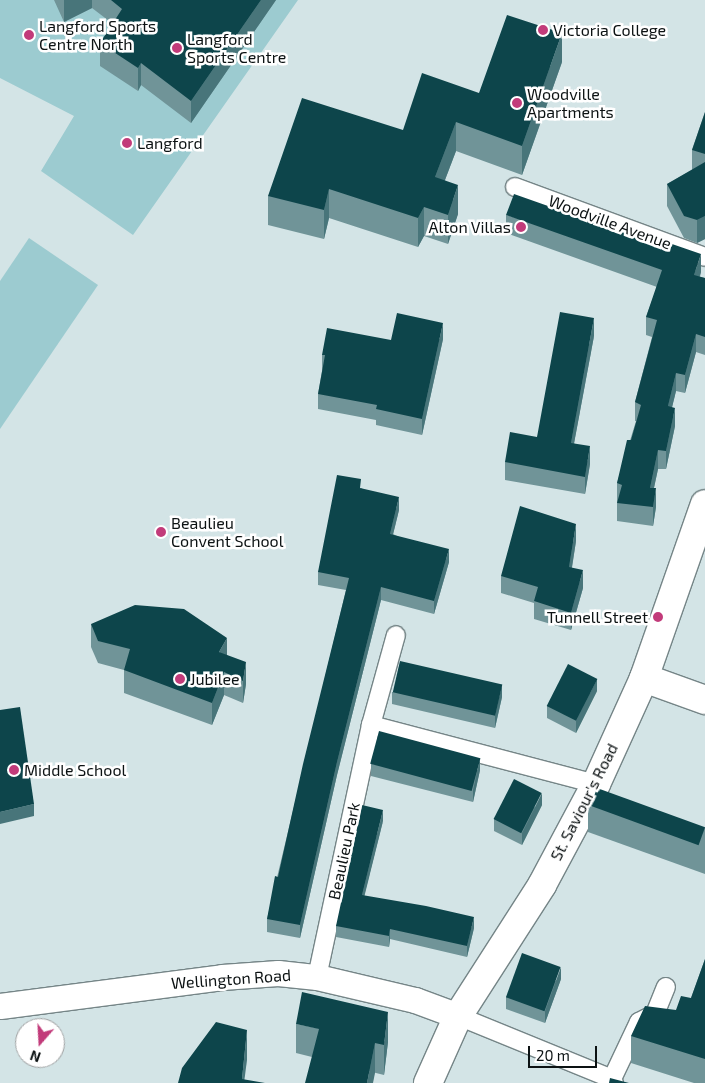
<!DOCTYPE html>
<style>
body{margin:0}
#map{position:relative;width:705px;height:1083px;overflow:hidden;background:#d3e4e6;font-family:"Exo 2",sans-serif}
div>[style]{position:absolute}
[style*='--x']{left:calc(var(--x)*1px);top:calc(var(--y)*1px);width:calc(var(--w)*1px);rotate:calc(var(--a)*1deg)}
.green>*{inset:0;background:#9ccbd0}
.roads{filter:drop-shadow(1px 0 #758587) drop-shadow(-1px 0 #758587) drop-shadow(0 1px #758587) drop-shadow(0 -1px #758587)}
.street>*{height:18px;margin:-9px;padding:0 9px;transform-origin:9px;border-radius:9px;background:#fff}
.secondary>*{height:25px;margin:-12.5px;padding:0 12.5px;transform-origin:12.5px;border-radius:12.5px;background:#fff}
.primary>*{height:28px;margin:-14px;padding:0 14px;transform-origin:14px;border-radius:14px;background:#fff}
.wall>*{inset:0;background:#709498}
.shaded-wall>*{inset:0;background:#48757a}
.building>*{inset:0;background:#0d454b;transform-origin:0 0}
.dots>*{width:14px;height:14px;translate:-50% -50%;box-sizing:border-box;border:2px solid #fff;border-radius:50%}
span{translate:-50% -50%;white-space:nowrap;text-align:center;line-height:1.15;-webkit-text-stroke:5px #fff;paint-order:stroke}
.poi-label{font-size:16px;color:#0c1213}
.left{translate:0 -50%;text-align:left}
.right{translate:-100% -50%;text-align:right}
.street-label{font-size:16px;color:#0c1213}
.north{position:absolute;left:15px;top:1018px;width:50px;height:50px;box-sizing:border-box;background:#fff;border:1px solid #9ea0a1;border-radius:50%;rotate:199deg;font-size:14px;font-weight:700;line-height:20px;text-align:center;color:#0c1213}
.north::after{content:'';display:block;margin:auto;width:18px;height:22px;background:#c23b7a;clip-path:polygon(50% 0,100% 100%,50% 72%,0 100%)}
.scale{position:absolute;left:528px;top:1046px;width:69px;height:22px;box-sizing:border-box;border:2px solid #0c1213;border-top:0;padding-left:6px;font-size:15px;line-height:18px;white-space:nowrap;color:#0c1213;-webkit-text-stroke:4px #fff;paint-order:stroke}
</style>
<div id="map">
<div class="green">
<div style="clip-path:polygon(0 0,298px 0,133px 235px,41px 171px,74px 116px,0 78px)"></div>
<div style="clip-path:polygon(29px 238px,98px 285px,0 429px,0 281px)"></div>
</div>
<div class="roads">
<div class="street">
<div style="--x:515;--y:187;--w:202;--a:20.2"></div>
<div style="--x:371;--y:725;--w:233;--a:14.7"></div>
<div style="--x:317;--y:977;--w:258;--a:-77.9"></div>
<div style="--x:371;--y:725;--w:93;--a:-74.5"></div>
<div style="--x:458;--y:1016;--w:166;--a:22.2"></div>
<div style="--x:614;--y:1083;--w:4;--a:-117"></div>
<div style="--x:612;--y:1079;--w:63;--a:-64.7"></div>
<div style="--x:639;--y:1022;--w:18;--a:-27"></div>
<div style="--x:655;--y:1014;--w:29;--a:-68"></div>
</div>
<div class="secondary">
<div style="--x:0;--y:1006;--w:224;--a:-7.4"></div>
<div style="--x:222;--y:977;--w:56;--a:-4.1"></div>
<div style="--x:278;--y:973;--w:39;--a:6"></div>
<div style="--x:317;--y:977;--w:101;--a:13.2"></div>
<div style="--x:415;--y:1000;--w:46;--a:20.4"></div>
</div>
<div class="primary">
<div style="--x:644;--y:678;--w:65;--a:19.8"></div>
<div style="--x:428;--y:1083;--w:73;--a:-65.9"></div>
<div style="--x:458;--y:1016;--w:156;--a:-57.3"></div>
<div style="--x:542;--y:885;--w:115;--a:-61.9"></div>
<div style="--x:596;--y:784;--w:116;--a:-65.6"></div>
<div style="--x:644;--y:678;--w:184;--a:-70.7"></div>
</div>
</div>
<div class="wall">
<div style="clip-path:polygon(54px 0,276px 0,191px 123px,141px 85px,138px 91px,100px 66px,100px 43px,113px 24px,92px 8px,64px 22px)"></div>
<div style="clip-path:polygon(562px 62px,522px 175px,456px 151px,445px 180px,458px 214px,448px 244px,424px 236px,418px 247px,329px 218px,324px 239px,268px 225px,268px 196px,479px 93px)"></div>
<div style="clip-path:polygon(705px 112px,705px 239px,697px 243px,684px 238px,667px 206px,667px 184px,692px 170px,692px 150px)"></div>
<div style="clip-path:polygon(506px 215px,701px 272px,700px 277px,705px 278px,705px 355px,696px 352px,685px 393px,676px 391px,672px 407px,675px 426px,666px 469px,658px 469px,654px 488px,656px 507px,653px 526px,617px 521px,617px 483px,636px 421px,635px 421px,635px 402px,652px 337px,646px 335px,646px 317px,657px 287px,506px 233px)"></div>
<div style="clip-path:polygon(594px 336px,574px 443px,590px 464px,585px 494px,505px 480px,505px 462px,537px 437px)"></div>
<div style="clip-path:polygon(443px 339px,422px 435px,376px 425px,376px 420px,318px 409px,318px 394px,322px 371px,322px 355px,391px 340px)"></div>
<div style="clip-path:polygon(361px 488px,399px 510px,393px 534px,449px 562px,434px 614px,381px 600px,337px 775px,300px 938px,267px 932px,267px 919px,346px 590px,318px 585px,318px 572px)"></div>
<div style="clip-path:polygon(576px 541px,572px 568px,583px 588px,571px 630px,534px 619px,534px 603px,501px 593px,501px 576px)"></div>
<div style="clip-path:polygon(91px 624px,227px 655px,246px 684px,243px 703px,224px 695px,212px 725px,124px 693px,124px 670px,98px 663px,91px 647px)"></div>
<div style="clip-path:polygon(597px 691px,576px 733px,547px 718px,547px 706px)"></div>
<div style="clip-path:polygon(392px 692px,502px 697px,495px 728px,392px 704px)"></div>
<div style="clip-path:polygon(371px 764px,480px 770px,473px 802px,371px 776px)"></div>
<div style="clip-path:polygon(542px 805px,522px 845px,494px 831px,494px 819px)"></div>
<div style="clip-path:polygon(588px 805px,705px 828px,705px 874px,588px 832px)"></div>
<div style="clip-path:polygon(383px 821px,364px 896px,474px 928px,467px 957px,390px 939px,389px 947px,336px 937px,336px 926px)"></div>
<div style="clip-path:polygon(705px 959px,705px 1083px,694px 1083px,631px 1063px,631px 1036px,676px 1010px,691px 998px)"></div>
<div style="clip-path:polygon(561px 979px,545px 1023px,506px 1009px,506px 997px)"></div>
<div style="clip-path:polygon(296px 1024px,388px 1042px,384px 1075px,296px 1053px)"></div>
</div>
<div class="shaded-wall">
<div style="clip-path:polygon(64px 0,92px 0,92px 8px,64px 22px)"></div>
<div style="clip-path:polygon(261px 0,276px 0,191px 123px,191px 101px)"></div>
<div style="clip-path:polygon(562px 33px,562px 62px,522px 175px,522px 146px)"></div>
<div style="clip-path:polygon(141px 63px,141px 85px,138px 91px,138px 68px)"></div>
<div style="clip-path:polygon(456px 122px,456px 151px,435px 206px,435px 177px)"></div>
<div style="clip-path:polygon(458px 185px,458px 214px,448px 244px,448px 215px)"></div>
<div style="clip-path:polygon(329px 189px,329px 218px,324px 239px,324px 210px)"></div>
<div style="clip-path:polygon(424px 207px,424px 236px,418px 247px,418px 218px)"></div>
<div style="clip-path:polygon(705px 216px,705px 239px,697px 243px,697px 220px)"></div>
<div style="clip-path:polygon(701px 254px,701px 272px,694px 293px,694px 275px)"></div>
<div style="clip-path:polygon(594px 318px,594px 336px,571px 460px,571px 443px)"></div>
<div style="clip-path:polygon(443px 323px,443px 339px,422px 435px,422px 419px)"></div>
<div style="clip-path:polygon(696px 334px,696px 352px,685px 393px,685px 375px)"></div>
<div style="clip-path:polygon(676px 373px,676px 391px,668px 424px,668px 406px)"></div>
<div style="clip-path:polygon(675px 408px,675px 426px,666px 469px,666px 451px)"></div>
<div style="clip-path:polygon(590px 446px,590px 464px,585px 494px,585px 477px)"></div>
<div style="clip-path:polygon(658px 450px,658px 469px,650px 506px,650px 488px)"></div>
<div style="clip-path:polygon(656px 488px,656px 507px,653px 526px,653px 507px)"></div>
<div style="clip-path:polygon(399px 497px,399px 510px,390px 547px,390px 534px)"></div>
<div style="clip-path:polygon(576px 524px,576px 541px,569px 585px,569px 567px)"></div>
<div style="clip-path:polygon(449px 549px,449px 562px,434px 614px,434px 601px)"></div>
<div style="clip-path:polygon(583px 570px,583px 588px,571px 630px,571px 613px)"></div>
<div style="clip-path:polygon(381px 587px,381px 600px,337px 775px,300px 938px,300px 925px,337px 762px)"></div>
<div style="clip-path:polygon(227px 638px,227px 660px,219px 652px)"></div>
<div style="clip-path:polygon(246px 662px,246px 684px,243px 703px,243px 681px)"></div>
<div style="clip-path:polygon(224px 672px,224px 695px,212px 725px,212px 703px)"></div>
<div style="clip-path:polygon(597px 679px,597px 691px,576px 733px,576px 721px)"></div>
<div style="clip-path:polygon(502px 684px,502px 697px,495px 728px,495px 716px)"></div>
<div style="clip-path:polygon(480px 758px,480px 770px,473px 802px,473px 790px)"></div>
<div style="clip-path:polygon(542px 793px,542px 805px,522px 845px,522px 833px)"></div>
<div style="clip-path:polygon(34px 804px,34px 816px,0 824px,0 812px)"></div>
<div style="clip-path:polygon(383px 810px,383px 821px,362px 906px,362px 895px)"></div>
<div style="clip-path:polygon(474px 917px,474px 928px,467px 957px,467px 946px)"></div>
<div style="clip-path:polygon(390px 929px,390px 939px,389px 947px,389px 936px)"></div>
<div style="clip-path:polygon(561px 967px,561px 979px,545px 1023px,545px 1011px)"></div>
<div style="clip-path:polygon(388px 1012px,388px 1042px,384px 1075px,384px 1045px)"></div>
<div style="clip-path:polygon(247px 1030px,247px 1060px,244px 1083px,242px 1079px)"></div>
<div style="clip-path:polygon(375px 1043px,375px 1073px,373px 1083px,367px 1083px)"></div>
</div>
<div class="building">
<div style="clip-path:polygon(111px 0,261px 0,191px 101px,141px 63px,138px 68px,100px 43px,122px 9px)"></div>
<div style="clip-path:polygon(507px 15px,562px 33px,522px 146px,456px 122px,435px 177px,458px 185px,448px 215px,424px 207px,418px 218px,329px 189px,324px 210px,268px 196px,302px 98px,403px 130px,422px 73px,479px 93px)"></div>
<div style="clip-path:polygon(705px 112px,705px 154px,692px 150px)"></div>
<div style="clip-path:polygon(705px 162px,705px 216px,697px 220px,684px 216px,667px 184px)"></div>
<div style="clip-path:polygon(514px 194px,670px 249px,672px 244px,701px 254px,694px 275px,705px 278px,705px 337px,696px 334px,685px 375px,676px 373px,668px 406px,675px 408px,666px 451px,658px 450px,650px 488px,656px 488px,653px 507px,617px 503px,622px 485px,617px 483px,627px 440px,631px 440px,641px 405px,635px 402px,657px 320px,646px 317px,662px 270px,506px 215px)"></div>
<div style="clip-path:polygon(560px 312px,594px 318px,571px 443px,590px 446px,585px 477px,505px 462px,510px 432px,537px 437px)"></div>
<div style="clip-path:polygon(397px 313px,443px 323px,422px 419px,376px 409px,377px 405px,318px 394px,325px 355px,322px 355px,327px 328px,391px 340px)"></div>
<div style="clip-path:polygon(337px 475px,361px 479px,360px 488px,399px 497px,390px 534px,449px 549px,434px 601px,381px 587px,337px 762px,300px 925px,267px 919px,275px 876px,278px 877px,303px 764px,349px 578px,318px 572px)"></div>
<div style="clip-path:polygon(520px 506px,576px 524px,569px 567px,583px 570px,571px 613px,534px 601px,538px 587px,501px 576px)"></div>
<div style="clip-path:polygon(135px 605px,184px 609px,227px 638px,219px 652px,246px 662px,243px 681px,224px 672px,212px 703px,124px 670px,130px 649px,98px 641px,91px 624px)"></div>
<div style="left:400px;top:661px;width:105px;height:32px;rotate:13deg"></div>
<div style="left:568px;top:664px;width:33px;height:47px;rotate:27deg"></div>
<div style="clip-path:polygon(20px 707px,34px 804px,0 812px,0 710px)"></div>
<div style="left:379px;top:731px;width:105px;height:34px;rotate:15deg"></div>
<div style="left:514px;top:779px;width:31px;height:45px;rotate:27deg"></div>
<div style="left:597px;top:788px;width:115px;height:19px;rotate:20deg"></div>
<div style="clip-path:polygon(362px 805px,383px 810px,362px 895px,426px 906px,474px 917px,467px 946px,390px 929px,389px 936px,336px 926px)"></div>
<div style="left:522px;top:953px;width:41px;height:47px;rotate:20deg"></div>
<div style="clip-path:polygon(705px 959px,705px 1059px,631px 1036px,645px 1006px,676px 1010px,681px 996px,691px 998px)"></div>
<div style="clip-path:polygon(302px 992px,388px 1012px,384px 1045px,375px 1043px,367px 1083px,305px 1083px,319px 1029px,296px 1024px)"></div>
<div style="clip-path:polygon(216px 1022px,247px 1030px,242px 1079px,265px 1083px,178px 1083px,182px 1068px)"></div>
<div style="clip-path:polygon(610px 1078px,629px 1083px,609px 1083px)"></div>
</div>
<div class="dots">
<div style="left:543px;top:30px;background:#c23b7a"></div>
<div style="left:29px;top:35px;background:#c23b7a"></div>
<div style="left:177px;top:48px;background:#c23b7a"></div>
<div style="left:517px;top:103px;background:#c23b7a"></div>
<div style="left:127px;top:143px;background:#c23b7a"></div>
<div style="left:521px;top:227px;background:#c23b7a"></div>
<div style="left:161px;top:532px;background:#c23b7a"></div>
<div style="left:658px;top:617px;background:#c23b7a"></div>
<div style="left:180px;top:679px;background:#c23b7a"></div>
<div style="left:14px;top:770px;background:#c23b7a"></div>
</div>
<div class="poi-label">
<span class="left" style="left:39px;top:35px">Langford Sports<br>Centre North</span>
<span class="left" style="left:553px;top:30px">Victoria College</span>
<span class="left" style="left:187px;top:48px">Langford<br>Sports Centre</span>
<span class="left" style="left:527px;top:103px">Woodville<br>Apartments</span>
<span class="left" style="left:137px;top:143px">Langford</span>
<span class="right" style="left:511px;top:227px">Alton Villas</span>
<span class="left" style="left:171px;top:532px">Beaulieu<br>Convent School</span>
<span class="right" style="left:648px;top:617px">Tunnell Street</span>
<span class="left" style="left:190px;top:679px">Jubilee</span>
<span class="left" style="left:24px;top:770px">Middle School</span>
</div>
<div class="street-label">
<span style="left:610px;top:222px;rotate:20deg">Woodville Avenue</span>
<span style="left:584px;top:802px;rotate:-63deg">St. Saviour's Road</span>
<span style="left:344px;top:851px;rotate:-78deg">Beaulieu Park</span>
<span style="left:231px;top:979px;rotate:-4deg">Wellington Road</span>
</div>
<div class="north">N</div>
<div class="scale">20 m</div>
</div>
